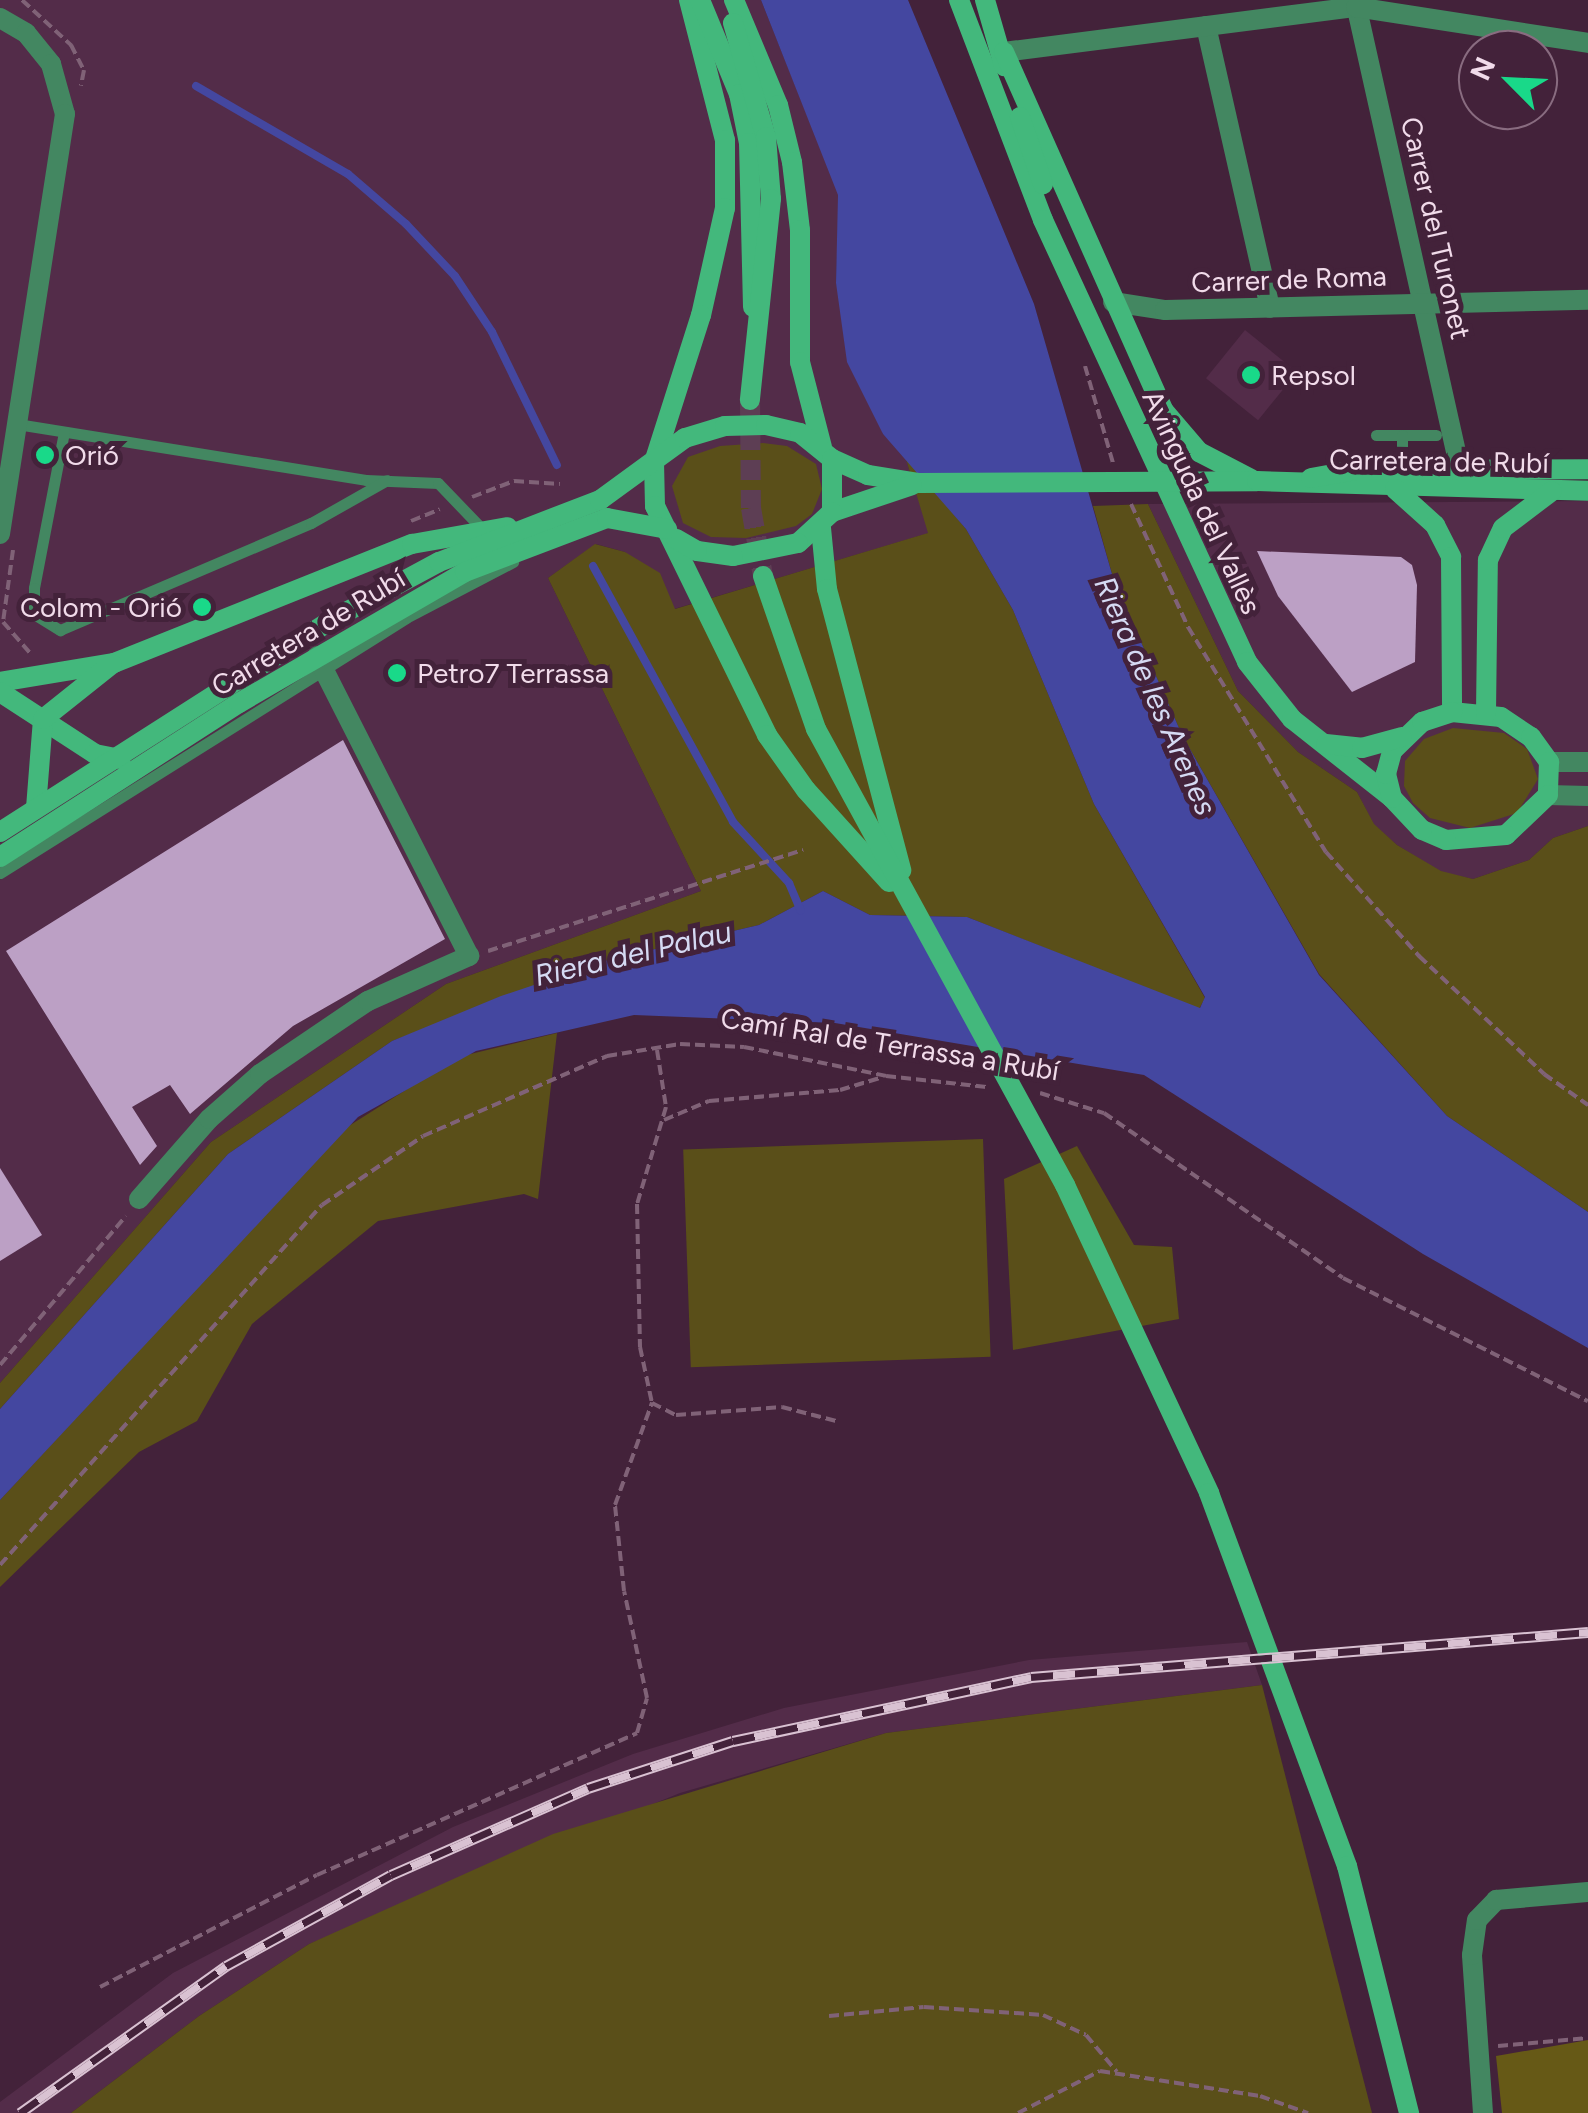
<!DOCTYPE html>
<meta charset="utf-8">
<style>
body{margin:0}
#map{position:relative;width:1588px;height:2113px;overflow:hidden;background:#43223a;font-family:Figtree,sans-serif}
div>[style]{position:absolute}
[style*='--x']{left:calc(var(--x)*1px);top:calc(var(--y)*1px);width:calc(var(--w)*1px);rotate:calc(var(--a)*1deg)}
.built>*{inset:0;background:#532c49;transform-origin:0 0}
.green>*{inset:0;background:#5a4f19;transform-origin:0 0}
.forest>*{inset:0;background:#665916}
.water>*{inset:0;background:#4447a0}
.stream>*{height:8px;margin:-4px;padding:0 4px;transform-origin:4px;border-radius:4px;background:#4447a0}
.building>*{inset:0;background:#bca0c5}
.secondary-tunnel>*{height:20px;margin-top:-10px;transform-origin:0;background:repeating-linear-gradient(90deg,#5d3e54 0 20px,transparent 0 30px)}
.path>*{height:4px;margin-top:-2px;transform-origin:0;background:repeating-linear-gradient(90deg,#806277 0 10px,transparent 0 15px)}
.service>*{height:11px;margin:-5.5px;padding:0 5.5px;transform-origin:5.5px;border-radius:5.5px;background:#438761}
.minor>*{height:20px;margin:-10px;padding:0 10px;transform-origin:10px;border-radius:10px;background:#438761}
.secondary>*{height:20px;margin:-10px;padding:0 10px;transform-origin:10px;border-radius:10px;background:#43b87c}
.rail>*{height:11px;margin-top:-5.5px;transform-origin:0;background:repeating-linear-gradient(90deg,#43223a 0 22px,#d9c2d2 0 44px);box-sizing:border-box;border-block:2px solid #d9c2d2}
.dots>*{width:28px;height:28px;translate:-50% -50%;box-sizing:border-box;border:5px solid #43223a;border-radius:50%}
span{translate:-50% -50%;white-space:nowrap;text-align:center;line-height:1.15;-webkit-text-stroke:10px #43223a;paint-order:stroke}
.street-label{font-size:28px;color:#f1dbea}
.poi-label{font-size:28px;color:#f1dbea}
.left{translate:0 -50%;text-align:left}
.right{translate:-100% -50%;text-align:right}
.water-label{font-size:30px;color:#d5daf3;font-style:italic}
.north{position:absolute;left:1458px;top:30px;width:100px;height:100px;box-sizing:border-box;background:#43223a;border:2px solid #896c80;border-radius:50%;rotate:294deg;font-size:28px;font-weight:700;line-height:40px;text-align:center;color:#f1dbea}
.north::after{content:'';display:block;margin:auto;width:35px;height:45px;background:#19d989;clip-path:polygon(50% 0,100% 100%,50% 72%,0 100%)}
</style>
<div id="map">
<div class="built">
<div style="clip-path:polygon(0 0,761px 0,839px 195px,836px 283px,883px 434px,905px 456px,929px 533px,674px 609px,625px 552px,596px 544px,548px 578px,701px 891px,446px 984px,211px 1142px,0 1383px)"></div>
<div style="left:1245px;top:330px;width:67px;height:62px;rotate:39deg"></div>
<div style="clip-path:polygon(1588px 501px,1588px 826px,1553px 838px,1529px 860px,1473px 879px,1441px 872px,1397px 845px,1374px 825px,1357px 792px,1298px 752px,1238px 691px,1148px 504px)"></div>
<div style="clip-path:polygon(1247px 1642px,1262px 1685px,886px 1733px,680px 1793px,309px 1944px,199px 2016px,71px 2113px,0 2113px,0 2102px,173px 1973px,453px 1827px,633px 1754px,784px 1708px,1029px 1660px)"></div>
</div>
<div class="green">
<div style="clip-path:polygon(763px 443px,787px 446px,816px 464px,822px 489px,812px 514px,796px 526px,746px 538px,711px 537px,683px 523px,672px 486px,688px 457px,720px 446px)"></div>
<div style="clip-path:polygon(905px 456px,966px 529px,1013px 610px,1094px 804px,1205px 998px,1199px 1009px,967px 917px,870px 915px,823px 891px,759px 925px,608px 960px,392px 1041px,228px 1154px,0 1409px,0 1383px,211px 1142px,446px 984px,701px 891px,548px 578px,595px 544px,625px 552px,660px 573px,675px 609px,928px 533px)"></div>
<div style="clip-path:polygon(1148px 504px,1238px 691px,1298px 752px,1357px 792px,1374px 824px,1397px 845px,1441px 871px,1473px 879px,1529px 860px,1553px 838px,1588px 826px,1588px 1212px,1447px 1116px,1319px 974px,1183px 737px,1114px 581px,1093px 506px)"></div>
<div style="clip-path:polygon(1453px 728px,1504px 733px,1527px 749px,1538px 779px,1517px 813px,1470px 828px,1430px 818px,1413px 803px,1404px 786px,1405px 761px,1424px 739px)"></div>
<div style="clip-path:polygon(557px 1033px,538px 1199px,524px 1194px,378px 1221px,252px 1324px,197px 1421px,139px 1452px,0 1587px,0 1500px,344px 1129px,458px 1057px)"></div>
<div style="left:983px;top:1139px;width:218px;height:300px;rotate:88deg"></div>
<div style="clip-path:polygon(1077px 1146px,1134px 1245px,1172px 1247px,1179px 1319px,1013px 1350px,1004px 1179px)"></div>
<div style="clip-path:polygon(1262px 1685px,1372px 2113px,71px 2113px,199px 2016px,309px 1944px,553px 1834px,886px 1733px)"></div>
</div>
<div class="forest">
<div style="clip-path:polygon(1588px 2040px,1588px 2113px,1502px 2113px,1496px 2056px)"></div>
</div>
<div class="water">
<div style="clip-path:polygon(761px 0,908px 0,1034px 304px,1114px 581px,1183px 737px,1319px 975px,1447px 1116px,1588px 1212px,1588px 1348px,1423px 1254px,1144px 1075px,835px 1023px,634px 1015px,476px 1051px,358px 1117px,0 1500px,0 1409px,228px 1154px,392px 1041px,501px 996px,608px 960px,759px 925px,823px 891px,870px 915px,967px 917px,1200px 1008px,1205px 997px,1094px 804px,1013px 610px,966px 529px,883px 434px,847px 362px,836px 283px,838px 195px)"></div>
</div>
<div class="stream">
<div style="--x:196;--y:86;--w:176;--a:30.1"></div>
<div style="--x:348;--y:174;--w:77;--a:40.8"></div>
<div style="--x:406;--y:224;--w:71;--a:46.7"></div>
<div style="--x:455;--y:276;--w:67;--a:56.5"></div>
<div style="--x:492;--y:332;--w:148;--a:64"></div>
<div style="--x:593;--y:566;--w:292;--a:61.3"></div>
<div style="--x:733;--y:822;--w:83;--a:47.4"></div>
<div style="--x:789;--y:883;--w:30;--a:67"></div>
</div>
<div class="building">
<div style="clip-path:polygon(1257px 551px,1401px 557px,1412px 565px,1417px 585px,1415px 662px,1352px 692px,1278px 596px)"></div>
<div style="clip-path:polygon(343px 740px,445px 939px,293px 1026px,190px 1114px,170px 1085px,132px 1107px,157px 1146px,140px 1165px,6px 951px)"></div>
<div style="clip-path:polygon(0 1168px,42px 1235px,0 1261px)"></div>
</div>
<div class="secondary-tunnel">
<div style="--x:750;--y:400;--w:108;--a:89.5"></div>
<div style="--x:751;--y:508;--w:69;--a:80"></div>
</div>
<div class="path">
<div style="--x:22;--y:0;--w:67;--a:42.6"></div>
<div style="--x:71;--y:45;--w:28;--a:63"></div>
<div style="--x:84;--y:70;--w:16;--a:101"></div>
<div style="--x:1085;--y:366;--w:101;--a:73.9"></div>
<div style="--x:472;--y:497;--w:45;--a:-20.9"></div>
<div style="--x:514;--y:481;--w:46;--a:3.7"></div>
<div style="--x:1131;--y:504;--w:136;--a:65.1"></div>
<div style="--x:1188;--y:627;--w:264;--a:58.5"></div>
<div style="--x:1326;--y:852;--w:140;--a:48.2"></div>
<div style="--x:1419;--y:956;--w:172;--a:43.3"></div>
<div style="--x:1544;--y:1074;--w:54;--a:35.2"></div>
<div style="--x:411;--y:521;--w:31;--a:-22"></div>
<div style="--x:13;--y:550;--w:73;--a:97.9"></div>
<div style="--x:3;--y:622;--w:41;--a:48.9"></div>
<div style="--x:488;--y:951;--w:331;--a:-17.8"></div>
<div style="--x:657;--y:1050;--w:58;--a:81"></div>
<div style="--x:666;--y:1107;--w:101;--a:106.6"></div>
<div style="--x:637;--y:1204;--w:143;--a:88.8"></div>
<div style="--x:640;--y:1347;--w:57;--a:77.9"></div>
<div style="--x:652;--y:1403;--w:27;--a:27"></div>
<div style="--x:676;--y:1415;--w:106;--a:-4.3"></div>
<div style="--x:782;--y:1407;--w:56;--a:14.5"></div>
<div style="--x:1040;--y:1093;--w:67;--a:17.4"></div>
<div style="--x:1104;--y:1113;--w:290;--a:34.6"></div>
<div style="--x:1343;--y:1278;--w:274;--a:26.7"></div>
<div style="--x:664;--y:1120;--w:49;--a:-22.9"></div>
<div style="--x:709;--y:1101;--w:131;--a:-4.8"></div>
<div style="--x:840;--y:1090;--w:45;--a:-16.8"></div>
<div style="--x:0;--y:1365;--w:195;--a:-49.8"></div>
<div style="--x:0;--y:1565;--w:483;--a:-48.2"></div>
<div style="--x:322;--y:1205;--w:122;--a:-34.3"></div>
<div style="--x:423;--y:1136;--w:201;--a:-23.5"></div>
<div style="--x:607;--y:1056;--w:74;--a:-9.3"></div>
<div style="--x:680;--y:1044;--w:64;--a:2.7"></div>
<div style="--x:744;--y:1047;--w:145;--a:11.5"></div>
<div style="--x:886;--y:1076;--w:101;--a:6.3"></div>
<div style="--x:100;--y:1987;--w:244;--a:-27.3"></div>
<div style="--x:317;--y:1875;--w:350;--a:-23.9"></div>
<div style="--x:637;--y:1733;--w:36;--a:-74"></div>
<div style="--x:647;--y:1698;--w:109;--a:-102.1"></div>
<div style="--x:624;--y:1591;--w:86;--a:-96"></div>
<div style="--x:615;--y:1505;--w:109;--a:-70.1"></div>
<div style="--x:829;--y:2016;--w:95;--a:-5.4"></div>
<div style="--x:924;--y:2007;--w:119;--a:3.8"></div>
<div style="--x:1043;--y:2015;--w:47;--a:24.9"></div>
<div style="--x:1086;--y:2035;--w:48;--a:50"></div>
<div style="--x:1498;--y:2046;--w:90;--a:-5.1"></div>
<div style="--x:1018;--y:2113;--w:92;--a:-27.1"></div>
<div style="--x:1100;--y:2071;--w:162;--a:8.9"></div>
<div style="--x:1260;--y:2096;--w:51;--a:19.5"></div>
</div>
<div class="service">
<div style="--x:17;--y:424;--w:353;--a:9.1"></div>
<div style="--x:366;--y:480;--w:72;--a:2.4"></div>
<div style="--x:438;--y:483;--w:65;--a:46.2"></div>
<div style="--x:64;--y:432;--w:159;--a:100.9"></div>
<div style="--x:34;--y:588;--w:26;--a:90"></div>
<div style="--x:34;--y:614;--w:31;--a:32"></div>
<div style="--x:60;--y:630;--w:273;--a:-23.1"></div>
<div style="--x:311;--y:523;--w:87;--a:-29.5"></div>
<div style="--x:1376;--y:435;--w:60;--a:0"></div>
<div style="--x:1402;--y:471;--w:36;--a:-90"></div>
<div style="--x:0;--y:873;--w:479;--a:-32.1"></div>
<div style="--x:406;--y:618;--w:121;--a:-27.6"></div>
</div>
<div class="minor">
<div style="--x:1355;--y:0;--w:482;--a:77.4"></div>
<div style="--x:0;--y:18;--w:30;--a:30"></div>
<div style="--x:26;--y:33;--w:40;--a:51"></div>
<div style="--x:51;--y:64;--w:52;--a:74.4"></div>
<div style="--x:65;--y:114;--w:425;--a:98.8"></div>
<div style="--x:1206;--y:26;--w:289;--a:77.2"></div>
<div style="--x:1004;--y:52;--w:355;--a:-7.3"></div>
<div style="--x:1356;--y:7;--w:235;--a:8.8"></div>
<div style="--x:1113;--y:302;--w:53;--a:8.7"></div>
<div style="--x:1165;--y:310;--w:423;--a:-1.4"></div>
<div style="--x:1549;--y:762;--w:39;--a:0"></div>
<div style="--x:1548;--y:795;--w:40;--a:1.4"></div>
<div style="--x:139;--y:1199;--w:106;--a:-48.8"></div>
<div style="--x:209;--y:1119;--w:68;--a:-41.4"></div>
<div style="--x:260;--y:1074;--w:130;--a:-34.1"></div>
<div style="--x:368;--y:1001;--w:111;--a:-24"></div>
<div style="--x:469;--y:956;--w:336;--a:-116.9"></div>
<div style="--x:1483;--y:2113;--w:158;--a:-94"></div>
<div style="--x:1472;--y:1955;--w:35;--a:-82"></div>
<div style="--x:1477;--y:1920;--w:28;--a:-46"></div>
<div style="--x:1496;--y:1900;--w:92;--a:-5"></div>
</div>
<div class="secondary">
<div style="--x:689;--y:0;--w:145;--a:75.6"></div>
<div style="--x:725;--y:140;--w:68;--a:90"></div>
<div style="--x:725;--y:208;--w:110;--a:102.6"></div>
<div style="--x:701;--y:315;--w:154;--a:107.7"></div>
<div style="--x:654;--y:462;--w:44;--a:88.7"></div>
<div style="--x:655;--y:506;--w:255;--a:63.9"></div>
<div style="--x:767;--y:735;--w:67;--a:54.7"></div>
<div style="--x:806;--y:790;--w:124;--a:47.9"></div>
<div style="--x:700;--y:0;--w:102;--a:67.5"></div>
<div style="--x:739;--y:94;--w:50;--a:78.5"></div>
<div style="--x:749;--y:143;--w:164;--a:88.6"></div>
<div style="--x:734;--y:0;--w:114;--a:67.3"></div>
<div style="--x:778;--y:105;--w:59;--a:76.2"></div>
<div style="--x:792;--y:162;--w:68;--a:83.3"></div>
<div style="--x:800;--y:230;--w:132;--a:90"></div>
<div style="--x:800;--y:362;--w:88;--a:75.5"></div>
<div style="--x:959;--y:0;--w:235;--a:69.1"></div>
<div style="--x:1043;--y:220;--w:487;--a:65.2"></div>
<div style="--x:1247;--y:662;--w:73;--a:51.7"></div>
<div style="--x:1292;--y:719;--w:127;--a:38.3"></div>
<div style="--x:985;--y:0;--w:69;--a:73.9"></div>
<div style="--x:733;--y:23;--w:119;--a:73.9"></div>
<div style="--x:766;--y:137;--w:62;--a:85.4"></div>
<div style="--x:771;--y:199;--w:202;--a:96"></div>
<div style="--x:1004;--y:52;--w:393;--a:66"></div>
<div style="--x:1164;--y:411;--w:54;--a:49.5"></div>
<div style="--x:1199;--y:452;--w:59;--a:27.4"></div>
<div style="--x:1020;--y:117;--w:71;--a:71.1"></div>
<div style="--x:832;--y:459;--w:39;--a:24"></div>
<div style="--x:868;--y:475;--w:52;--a:8.9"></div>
<div style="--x:919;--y:483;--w:338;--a:-0.3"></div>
<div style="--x:1257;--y:481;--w:331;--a:1.7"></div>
<div style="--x:1311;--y:478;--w:46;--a:-10.1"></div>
<div style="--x:1356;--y:470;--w:232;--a:-0.2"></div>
<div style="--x:1395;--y:489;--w:54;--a:42"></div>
<div style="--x:1435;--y:525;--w:36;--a:63"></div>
<div style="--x:1451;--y:557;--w:155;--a:89.6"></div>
<div style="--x:832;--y:512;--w:84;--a:-18.6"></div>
<div style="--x:821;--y:528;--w:61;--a:84.4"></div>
<div style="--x:827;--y:589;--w:291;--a:75.2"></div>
<div style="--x:763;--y:576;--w:162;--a:70.9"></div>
<div style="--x:816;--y:729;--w:520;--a:61.36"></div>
<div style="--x:1065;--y:1185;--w:340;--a:64.9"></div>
<div style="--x:1209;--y:1493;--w:398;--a:69.7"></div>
<div style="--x:1347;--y:1866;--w:255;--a:75.9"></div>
<div style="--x:0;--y:682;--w:116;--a:-9.5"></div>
<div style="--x:114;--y:663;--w:321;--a:-21.8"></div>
<div style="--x:412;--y:544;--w:97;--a:-10"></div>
<div style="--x:0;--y:692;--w:113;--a:33.1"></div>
<div style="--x:95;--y:754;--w:26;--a:11"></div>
<div style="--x:1452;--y:712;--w:49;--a:5.8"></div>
<div style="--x:1501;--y:717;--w:36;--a:34"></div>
<div style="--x:1531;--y:737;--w:31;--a:54"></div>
<div style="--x:1549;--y:762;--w:33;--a:92"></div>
<div style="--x:1548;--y:795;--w:58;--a:136.4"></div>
<div style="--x:1506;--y:835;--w:60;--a:175.2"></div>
<div style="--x:1446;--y:840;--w:26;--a:-157"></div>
<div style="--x:1422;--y:830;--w:44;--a:-133.2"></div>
<div style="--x:1392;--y:798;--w:25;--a:-104"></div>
<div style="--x:1386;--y:774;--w:24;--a:-75"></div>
<div style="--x:1392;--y:751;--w:42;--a:-44"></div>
<div style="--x:1422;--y:722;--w:32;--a:-18"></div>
<div style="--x:1486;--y:713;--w:153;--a:-89.3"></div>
<div style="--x:1488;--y:560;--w:35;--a:-65"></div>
<div style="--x:1503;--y:528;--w:61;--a:-37.1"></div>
<div style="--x:1326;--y:744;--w:36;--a:6"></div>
<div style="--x:1362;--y:748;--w:41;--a:-15.4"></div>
<div style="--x:36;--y:808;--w:89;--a:-85.5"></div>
<div style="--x:43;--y:719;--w:88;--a:-38.6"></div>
<div style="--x:0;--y:832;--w:395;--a:-32.6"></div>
<div style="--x:333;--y:619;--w:120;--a:-28.3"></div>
<div style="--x:439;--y:562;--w:173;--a:-21.1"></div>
<div style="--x:600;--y:500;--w:105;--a:-36.1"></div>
<div style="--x:685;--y:438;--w:42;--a:-16.7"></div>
<div style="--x:725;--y:426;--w:41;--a:-1.4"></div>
<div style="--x:766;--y:425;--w:35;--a:13"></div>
<div style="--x:800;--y:433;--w:41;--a:39.1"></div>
<div style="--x:832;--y:459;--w:53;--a:90"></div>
<div style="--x:832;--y:512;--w:46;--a:137.6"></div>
<div style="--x:798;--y:543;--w:66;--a:168.7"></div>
<div style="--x:733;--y:556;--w:36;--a:-172"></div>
<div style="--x:697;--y:551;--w:24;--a:-150"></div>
<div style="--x:0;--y:857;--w:284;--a:-32.8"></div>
<div style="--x:239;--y:703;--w:261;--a:-30.1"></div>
<div style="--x:465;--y:572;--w:152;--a:-20.8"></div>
<div style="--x:607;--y:518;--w:61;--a:10.4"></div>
</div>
<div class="rail">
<div style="--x:20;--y:2113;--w:253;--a:-35.5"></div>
<div style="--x:226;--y:1966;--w:188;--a:-28.9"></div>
<div style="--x:391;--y:1875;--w:215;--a:-23.8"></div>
<div style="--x:588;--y:1788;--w:152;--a:-18"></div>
<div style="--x:733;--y:1741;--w:305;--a:-12.1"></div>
<div style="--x:1031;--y:1677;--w:559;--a:-4.62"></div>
</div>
<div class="dots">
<div style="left:1251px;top:375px;background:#19d989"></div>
<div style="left:45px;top:455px;background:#19d989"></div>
<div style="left:202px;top:607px;background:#19d989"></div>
<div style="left:397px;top:673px;background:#19d989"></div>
</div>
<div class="street-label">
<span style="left:1436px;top:228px;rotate:77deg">Carrer del Turonet</span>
<span style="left:1289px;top:279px;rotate:-2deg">Carrer de Roma</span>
<span style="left:1439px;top:461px;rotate:1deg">Carretera de Rubí</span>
<span style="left:1202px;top:502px;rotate:65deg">Avinguda del Vallès</span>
<span style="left:308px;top:632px;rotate:-31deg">Carretera de Rubí</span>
<span style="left:890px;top:1044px;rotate:9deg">Camí Ral de Terrassa a Rubí</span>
</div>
<div class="poi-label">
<span class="left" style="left:1271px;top:375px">Repsol</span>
<span class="left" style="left:65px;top:455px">Orió</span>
<span class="right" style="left:182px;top:607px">Colom - Orió</span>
<span class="left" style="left:417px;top:673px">Petro7 Terrassa</span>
</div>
<div class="water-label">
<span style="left:1155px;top:696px;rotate:66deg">Riera de les Arenes</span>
<span style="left:633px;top:954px;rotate:-13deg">Riera del Palau</span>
</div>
<div class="north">N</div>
</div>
